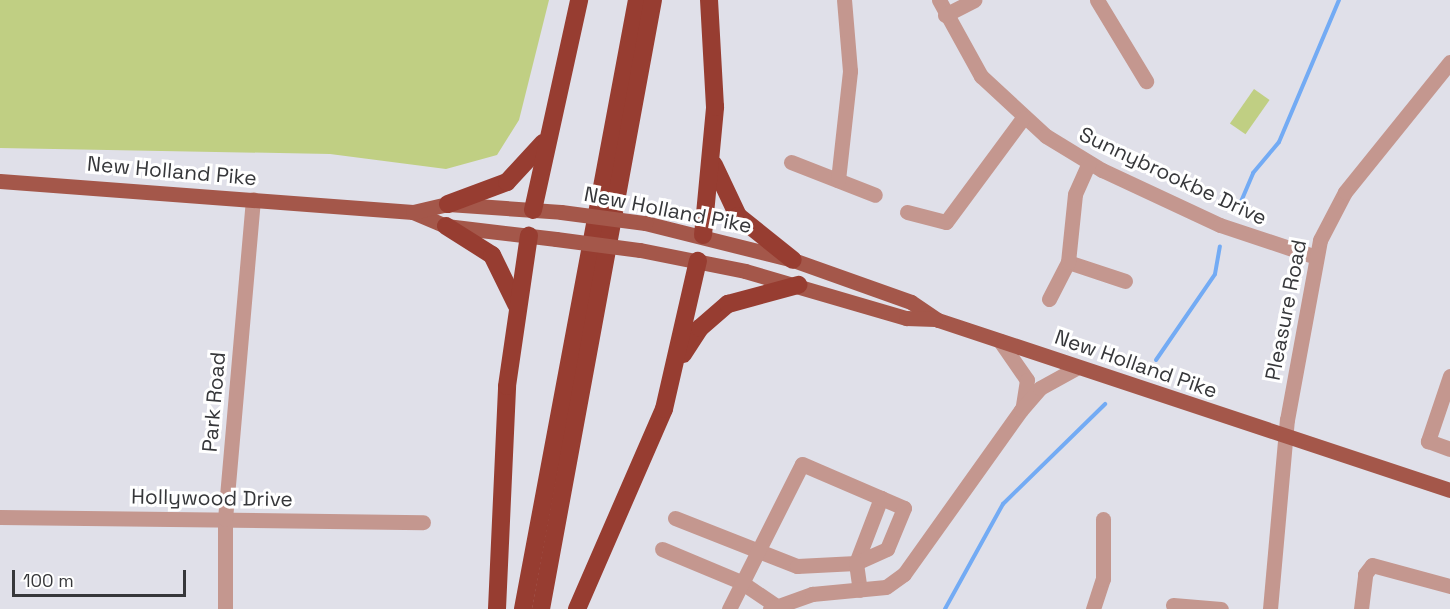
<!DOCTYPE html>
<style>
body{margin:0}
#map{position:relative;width:1450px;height:609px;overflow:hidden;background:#e0e0e9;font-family:"Space Grotesk",sans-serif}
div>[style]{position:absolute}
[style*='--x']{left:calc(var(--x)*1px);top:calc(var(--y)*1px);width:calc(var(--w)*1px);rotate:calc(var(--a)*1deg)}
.green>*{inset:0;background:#c0cf83;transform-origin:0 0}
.stream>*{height:4px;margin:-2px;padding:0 2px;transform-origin:2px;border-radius:2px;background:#73abf4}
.minor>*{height:15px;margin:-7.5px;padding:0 7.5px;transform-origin:7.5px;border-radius:7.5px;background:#c4978f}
.major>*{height:15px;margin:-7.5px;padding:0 7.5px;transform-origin:7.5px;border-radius:7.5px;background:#a4574a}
.highway>*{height:18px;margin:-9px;padding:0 9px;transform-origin:9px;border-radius:9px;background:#973d31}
.major-bridge>*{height:15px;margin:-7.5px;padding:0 7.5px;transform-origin:7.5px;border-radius:7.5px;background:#a4574a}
span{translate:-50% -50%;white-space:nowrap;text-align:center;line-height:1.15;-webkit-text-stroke:6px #fff;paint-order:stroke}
.street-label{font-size:21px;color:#36373a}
.scale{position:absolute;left:12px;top:570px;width:174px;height:27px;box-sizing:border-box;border:3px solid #36373a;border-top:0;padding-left:8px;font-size:18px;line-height:21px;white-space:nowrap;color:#36373a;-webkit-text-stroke:4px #fff;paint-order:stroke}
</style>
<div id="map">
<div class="green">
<div style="clip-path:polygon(0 0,549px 0,519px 120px,497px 155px,446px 169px,330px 154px,0 148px)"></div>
<div style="left:1254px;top:89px;width:19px;height:42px;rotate:35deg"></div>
</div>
<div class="stream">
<div style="--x:1240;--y:204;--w:34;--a:-67"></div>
<div style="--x:1253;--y:173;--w:40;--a:-50"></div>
<div style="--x:1279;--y:142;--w:154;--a:-67.1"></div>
<div style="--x:1156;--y:360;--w:104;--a:-55.5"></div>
<div style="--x:1215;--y:274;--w:28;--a:-80"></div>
<div style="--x:945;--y:609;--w:120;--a:-61.1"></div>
<div style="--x:1003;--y:504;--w:143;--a:-44.4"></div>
</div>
<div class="minor">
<div style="--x:939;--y:0;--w:87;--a:61.1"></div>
<div style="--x:981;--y:76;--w:88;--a:42.7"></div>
<div style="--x:1046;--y:136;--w:66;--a:31.3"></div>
<div style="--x:1102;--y:170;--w:130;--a:25"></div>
<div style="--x:1220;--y:225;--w:101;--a:18.4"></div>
<div style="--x:1097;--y:0;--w:95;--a:58.8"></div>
<div style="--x:945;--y:15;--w:33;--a:-27"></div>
<div style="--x:791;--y:162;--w:90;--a:21.4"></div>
<div style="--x:838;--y:180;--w:110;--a:-83.7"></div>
<div style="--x:850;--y:71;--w:71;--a:-94.8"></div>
<div style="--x:907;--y:212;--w:40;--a:14.4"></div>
<div style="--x:946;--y:222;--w:129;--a:-53.5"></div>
<div style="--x:1068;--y:262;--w:60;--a:18.4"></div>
<div style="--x:1049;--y:299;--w:42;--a:-62.8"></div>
<div style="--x:1068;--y:262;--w:68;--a:-84.1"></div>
<div style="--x:1075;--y:194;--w:34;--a:-66"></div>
<div style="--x:1000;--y:341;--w:47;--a:55.3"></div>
<div style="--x:1027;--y:380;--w:26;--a:99"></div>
<div style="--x:1450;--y:376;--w:69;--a:108.7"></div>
<div style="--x:1428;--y:441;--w:23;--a:20"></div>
<div style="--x:0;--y:517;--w:423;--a:0.7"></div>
<div style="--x:675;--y:518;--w:131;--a:21.5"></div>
<div style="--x:797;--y:566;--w:59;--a:-2.9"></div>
<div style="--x:856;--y:563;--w:70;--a:-69"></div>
<div style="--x:662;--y:549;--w:86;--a:22.7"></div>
<div style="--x:741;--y:582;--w:40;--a:34"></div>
<div style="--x:1173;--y:605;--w:48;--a:4.8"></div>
<div style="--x:225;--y:609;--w:90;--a:-90"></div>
<div style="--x:225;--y:519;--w:321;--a:-85"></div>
<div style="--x:729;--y:609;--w:162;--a:-63.3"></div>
<div style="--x:802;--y:464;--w:111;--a:23.3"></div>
<div style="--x:904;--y:508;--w:44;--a:112.5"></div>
<div style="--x:887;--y:549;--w:34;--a:156"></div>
<div style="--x:856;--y:563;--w:27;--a:82"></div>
<div style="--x:770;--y:609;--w:45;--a:-19.7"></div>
<div style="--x:812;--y:594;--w:74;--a:-5.4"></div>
<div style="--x:886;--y:587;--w:22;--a:-36"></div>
<div style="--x:904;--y:574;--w:201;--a:-54.5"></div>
<div style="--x:1021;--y:410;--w:29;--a:-49"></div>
<div style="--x:1040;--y:388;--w:43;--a:-28.9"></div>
<div style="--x:1093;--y:609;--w:32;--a:-72"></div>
<div style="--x:1103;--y:579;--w:60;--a:-90"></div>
<div style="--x:1270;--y:609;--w:190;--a:-84.9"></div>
<div style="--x:1287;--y:420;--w:183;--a:-79.6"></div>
<div style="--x:1320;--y:240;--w:54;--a:-62.5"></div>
<div style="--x:1345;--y:192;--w:167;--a:-51.1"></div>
<div style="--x:1361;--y:609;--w:35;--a:-83"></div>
<div style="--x:1365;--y:574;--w:11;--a:-52"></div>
<div style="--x:1372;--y:565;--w:81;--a:15.1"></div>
</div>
<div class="major">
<div style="--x:0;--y:181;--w:414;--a:4.3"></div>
<div style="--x:413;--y:212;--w:36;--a:23"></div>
<div style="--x:446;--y:226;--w:111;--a:6.7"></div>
<div style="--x:413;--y:212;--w:36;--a:-13"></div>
<div style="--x:448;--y:204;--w:113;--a:4"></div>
<div style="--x:645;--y:223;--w:153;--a:14"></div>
<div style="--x:793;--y:260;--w:125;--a:19.6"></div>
<div style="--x:911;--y:302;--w:32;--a:34"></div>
<div style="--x:938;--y:320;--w:539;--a:18.37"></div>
<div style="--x:640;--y:250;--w:107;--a:11.3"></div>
<div style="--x:745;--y:271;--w:168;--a:16.3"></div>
<div style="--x:906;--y:318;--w:29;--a:2"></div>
</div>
<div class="highway">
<div style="--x:714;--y:165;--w:56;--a:64.8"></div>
<div style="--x:738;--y:216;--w:70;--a:38.7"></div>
<div style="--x:448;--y:204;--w:63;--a:-20.4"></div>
<div style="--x:507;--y:182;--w:53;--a:-47.3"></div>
<div style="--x:533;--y:210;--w:215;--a:-77.6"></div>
<div style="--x:446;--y:226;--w:54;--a:32.2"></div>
<div style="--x:492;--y:255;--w:55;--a:63.9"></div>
<div style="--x:703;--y:235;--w:129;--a:-84.6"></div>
<div style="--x:715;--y:107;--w:107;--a:-93.2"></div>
<div style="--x:683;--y:354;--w:31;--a:-57"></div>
<div style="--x:700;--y:328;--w:37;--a:-41"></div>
<div style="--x:728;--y:304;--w:73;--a:-15.2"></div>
<div style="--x:497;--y:609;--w:223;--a:-87.4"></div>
<div style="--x:507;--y:386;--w:152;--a:-81.7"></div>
<div style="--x:523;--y:609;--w:620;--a:-79.4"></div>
<div style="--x:541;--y:609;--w:619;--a:-79.58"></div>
<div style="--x:577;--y:609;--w:218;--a:-66.5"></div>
<div style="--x:664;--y:409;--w:152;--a:-77.1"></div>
</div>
<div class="major-bridge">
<div style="--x:561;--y:212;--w:85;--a:7.5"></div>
<div style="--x:556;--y:239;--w:85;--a:7.5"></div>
</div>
<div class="street-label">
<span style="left:172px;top:171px;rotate:5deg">New Holland Pike</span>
<span style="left:1173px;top:176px;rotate:25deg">Sunnybrookbe Drive</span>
<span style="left:668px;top:210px;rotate:11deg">New Holland Pike</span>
<span style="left:1286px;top:310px;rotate:-79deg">Pleasure Road</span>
<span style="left:1136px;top:364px;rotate:19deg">New Holland Pike</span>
<span style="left:214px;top:402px;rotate:-85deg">Park Road</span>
<span style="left:212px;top:498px;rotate:1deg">Hollywood Drive</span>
</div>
<div class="scale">100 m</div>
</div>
